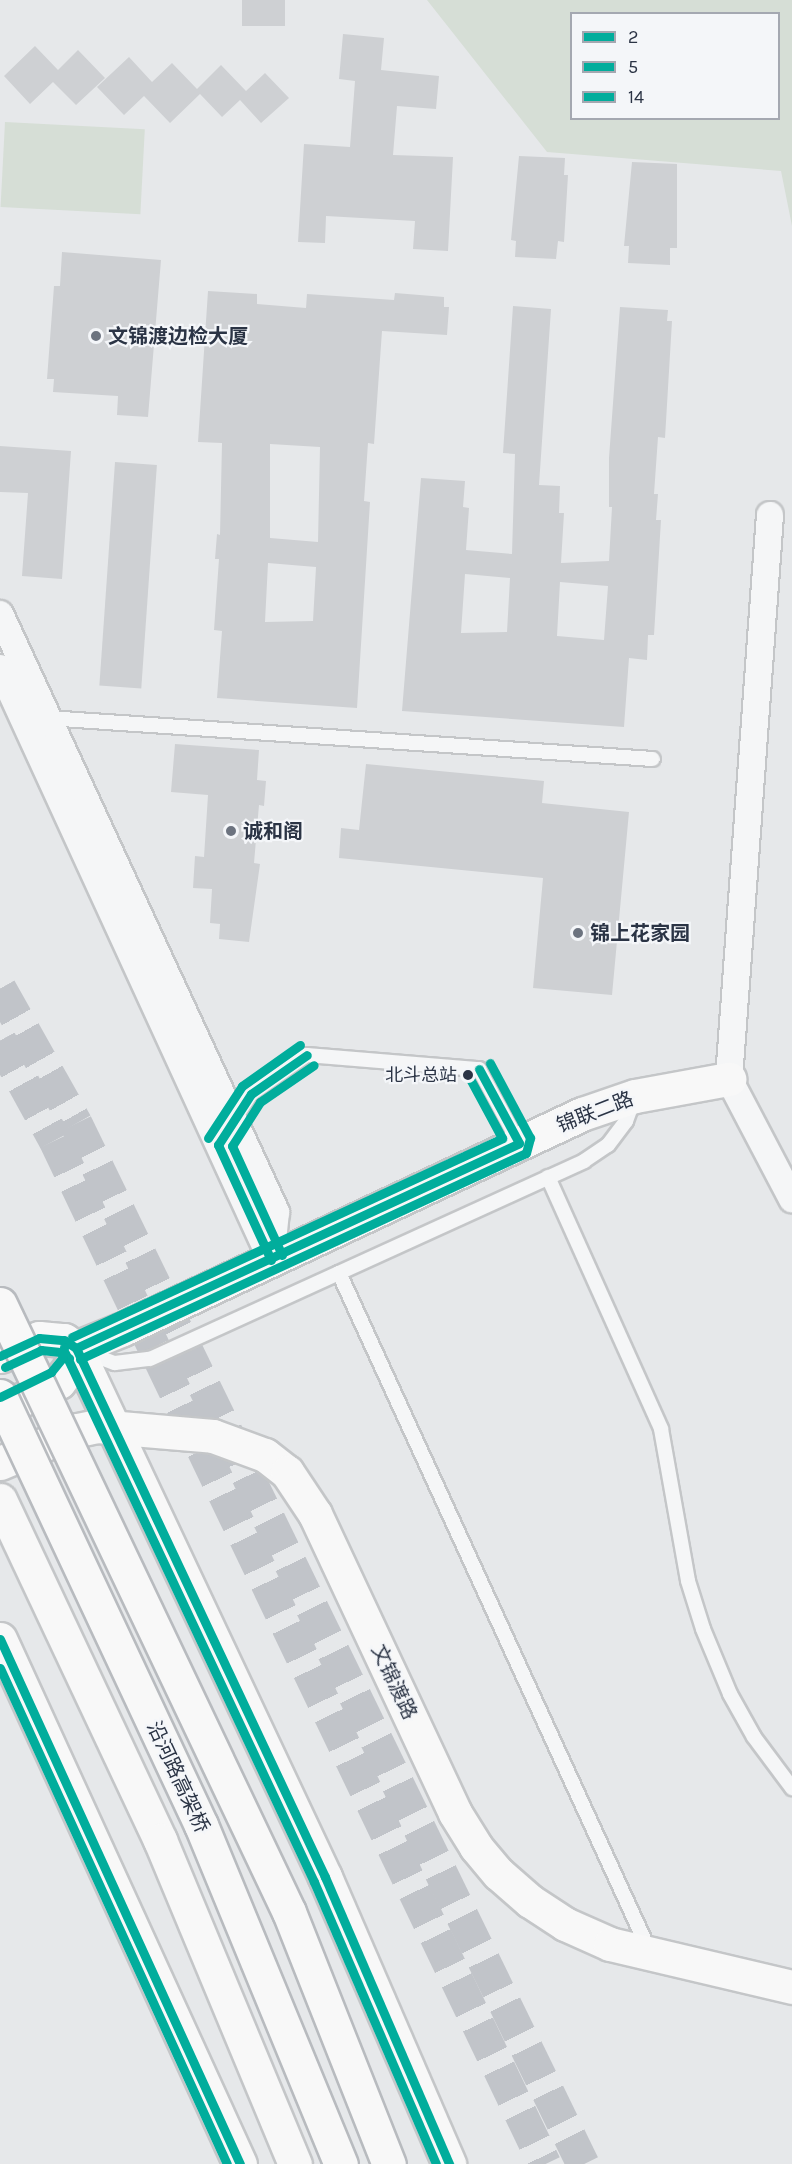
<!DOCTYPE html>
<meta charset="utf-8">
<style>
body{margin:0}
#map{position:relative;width:792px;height:2164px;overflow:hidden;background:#e6e8ea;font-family:Karla,"Noto Sans SC",sans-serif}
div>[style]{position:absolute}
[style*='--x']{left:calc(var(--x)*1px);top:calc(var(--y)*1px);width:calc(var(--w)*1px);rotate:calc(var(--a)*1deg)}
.green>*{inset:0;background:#d6ded6;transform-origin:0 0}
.building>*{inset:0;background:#ced0d3;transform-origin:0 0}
.highway-tunnel>*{height:33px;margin-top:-16.5px;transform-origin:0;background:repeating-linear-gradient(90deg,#c1c4c9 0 33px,transparent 0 49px)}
.roads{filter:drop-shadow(2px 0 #c4c6c8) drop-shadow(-2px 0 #c4c6c8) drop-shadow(0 2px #c4c6c8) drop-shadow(0 -2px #c4c6c8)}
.lane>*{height:14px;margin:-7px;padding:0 7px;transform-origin:7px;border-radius:7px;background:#f5f6f7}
.street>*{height:26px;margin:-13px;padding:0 13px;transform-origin:13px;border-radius:13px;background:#f5f6f7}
.secondary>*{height:33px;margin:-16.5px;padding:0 16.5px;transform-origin:16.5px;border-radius:16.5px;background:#f8f8f8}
.primary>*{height:33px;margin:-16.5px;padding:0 16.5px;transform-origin:16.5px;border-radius:16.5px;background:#f8f8f8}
.highway>*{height:33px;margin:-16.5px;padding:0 16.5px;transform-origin:16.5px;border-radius:16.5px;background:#f8f8f8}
.bridges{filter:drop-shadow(2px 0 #b8bbbf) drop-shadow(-2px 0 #b8bbbf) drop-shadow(0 2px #b8bbbf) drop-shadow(0 -2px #b8bbbf)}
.highway-bridge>*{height:33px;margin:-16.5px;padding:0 16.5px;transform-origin:16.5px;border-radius:16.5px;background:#f8f8f8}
.bus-1>*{height:9px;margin:-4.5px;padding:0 4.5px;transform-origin:4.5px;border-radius:4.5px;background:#01ad9c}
.bus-2>*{height:9px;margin:-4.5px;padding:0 4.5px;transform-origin:4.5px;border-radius:4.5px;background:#01ad9c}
.bus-3>*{height:9px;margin:-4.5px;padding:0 4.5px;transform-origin:4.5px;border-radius:4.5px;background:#01ad9c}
.dots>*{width:16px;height:16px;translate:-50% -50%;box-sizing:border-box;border:3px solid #f4f6f9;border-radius:50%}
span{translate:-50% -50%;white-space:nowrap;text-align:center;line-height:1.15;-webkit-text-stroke:4.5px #f4f6f9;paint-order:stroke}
.bus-label{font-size:18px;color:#2b3445}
.right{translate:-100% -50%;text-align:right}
.poi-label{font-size:20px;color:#2b3445;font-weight:700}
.left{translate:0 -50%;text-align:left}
.street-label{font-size:20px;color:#2b3445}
.legend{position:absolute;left:570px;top:12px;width:210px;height:108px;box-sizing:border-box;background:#f4f6f9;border:2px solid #a4a8b1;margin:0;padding:8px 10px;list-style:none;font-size:18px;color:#2b3445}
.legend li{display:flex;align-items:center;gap:12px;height:30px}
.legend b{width:30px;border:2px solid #a4a8b1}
</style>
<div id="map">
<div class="green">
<div style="clip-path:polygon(evenodd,427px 0,792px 0,792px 226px,781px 171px,547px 152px,427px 0,572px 14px,778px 14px,778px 118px,572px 118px,572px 14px)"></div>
<div style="left:5px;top:122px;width:140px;height:85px;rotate:3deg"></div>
</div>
<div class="building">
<div style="left:242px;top:0;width:43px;height:26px"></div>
<div style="clip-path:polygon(343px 34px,384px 38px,381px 70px,439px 76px,436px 109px,397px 106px,393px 155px,453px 157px,448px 251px,413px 249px,415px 221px,326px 216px,325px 243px,298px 242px,304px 144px,350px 147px,355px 81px,339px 79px)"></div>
<div style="clip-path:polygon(35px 46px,58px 70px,78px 50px,105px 78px,76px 105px,53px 82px,30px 104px,4px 76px)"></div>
<div style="clip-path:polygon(129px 57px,152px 82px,172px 63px,197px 89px,221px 65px,246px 91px,265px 73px,289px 98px,261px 123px,240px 100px,222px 117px,200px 94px,170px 123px,144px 96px,124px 115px,97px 87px)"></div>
<div style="clip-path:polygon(519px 156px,565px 158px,564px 175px,568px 175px,564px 242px,558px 241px,556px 259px,515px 257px,516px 241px,511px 240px)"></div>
<div style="clip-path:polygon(632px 162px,677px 164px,677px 248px,670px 248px,670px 265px,628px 263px,629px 246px,624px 246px)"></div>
<div style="clip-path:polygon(62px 252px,161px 260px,148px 417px,117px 415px,118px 396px,53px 392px,54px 379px,47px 379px,54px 286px,60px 286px)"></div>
<div style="clip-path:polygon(evenodd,208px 291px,257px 294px,257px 304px,306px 308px,307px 294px,394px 300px,395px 293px,444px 297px,444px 307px,449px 307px,447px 335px,382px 331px,374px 444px,368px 443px,364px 501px,370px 502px,357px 708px,217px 698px,222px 631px,214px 630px,219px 559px,215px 559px,217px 534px,220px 535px,222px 443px,198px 442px,208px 291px,270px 444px,320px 447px,318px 542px,270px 538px,270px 444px,208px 291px,268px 563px,316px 567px,313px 621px,265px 622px,268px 563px)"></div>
<div style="clip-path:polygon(evenodd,513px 306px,551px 309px,539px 485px,560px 486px,559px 513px,564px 513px,561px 563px,609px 561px,612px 507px,609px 507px,609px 458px,620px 307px,668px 310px,667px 321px,672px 321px,665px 438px,658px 437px,654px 494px,658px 494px,656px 520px,661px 520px,654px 635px,648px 635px,647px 660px,629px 658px,624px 727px,402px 711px,421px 478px,465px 481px,463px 507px,469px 508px,466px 550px,512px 554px,515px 454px,503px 453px,513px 306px,465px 574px,510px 578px,507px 632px,461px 633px,465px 574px,513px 306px,560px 582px,608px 586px,604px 640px,557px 636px,560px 582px)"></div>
<div style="clip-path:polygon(0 446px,71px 451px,62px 579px,22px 576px,28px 493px,0 492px)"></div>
<div style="left:115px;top:462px;width:42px;height:224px;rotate:4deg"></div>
<div style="clip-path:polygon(175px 744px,259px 750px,257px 780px,266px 781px,264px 806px,259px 805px,254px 863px,260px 864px,249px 942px,219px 939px,220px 924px,210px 923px,212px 889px,193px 888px,195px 856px,204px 857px,208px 795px,171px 792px)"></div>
<div style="clip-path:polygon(366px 764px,544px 781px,542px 803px,629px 812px,612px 995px,533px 988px,543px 878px,339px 858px,341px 828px,359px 830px)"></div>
</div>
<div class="highway-tunnel">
<div style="--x:0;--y:988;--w:155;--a:60.6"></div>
<div style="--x:76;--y:1123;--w:1158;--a:64.03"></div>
<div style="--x:0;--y:1040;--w:114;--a:61.2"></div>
<div style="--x:55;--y:1140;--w:1135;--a:64.43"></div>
</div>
<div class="roads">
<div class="lane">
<div style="--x:47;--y:718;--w:607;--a:3.87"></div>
<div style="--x:232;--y:1123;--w:35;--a:-57"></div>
<div style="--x:251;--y:1094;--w:68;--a:-34.9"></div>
<div style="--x:307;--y:1055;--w:173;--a:4.7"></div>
<div style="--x:479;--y:1069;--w:84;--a:61.6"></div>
<div style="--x:548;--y:1177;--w:276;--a:65.8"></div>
<div style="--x:661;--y:1429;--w:154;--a:79.9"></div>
<div style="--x:688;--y:1581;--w:50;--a:72.6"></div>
<div style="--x:703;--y:1629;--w:70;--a:67.4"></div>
<div style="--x:730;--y:1694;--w:49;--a:60.8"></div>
<div style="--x:754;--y:1737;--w:64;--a:53.3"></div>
<div style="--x:339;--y:1273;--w:745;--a:65.4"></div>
<div style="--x:83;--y:1351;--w:34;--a:21"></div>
<div style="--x:115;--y:1363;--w:35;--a:-7"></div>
<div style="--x:150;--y:1359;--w:477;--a:-24.5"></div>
<div style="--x:584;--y:1161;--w:29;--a:-34"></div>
<div style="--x:608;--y:1145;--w:30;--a:-53"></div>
<div style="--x:626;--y:1121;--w:23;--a:-70"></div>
</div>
<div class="street">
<div style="--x:770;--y:515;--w:565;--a:94.16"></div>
<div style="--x:729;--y:1079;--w:136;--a:62.3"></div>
<div style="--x:0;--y:614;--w:659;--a:65.22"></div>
<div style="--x:276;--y:1212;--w:48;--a:95.9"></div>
<div style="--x:0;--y:668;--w:650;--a:65.37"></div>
</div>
<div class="secondary">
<div style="--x:76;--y:1348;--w:51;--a:-22"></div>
<div style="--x:123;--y:1329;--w:507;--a:-25.1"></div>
<div style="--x:582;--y:1114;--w:56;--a:-18.8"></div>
<div style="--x:635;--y:1096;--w:96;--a:-10.3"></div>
<div style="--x:0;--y:1356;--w:43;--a:-24.8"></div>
<div style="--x:39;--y:1338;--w:25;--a:5"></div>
<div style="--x:64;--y:1340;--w:14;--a:34"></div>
<div style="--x:0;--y:1410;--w:65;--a:-25.4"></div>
<div style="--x:59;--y:1382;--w:26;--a:-53"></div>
<div style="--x:75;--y:1361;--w:13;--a:-86"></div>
</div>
<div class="primary">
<div style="--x:76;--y:1348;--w:585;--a:64.79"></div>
<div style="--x:325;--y:1877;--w:313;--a:66.6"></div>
<div style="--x:0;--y:1463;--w:85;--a:-22.9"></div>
<div style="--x:78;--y:1430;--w:19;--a:-12"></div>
<div style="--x:97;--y:1426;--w:116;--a:4.9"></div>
<div style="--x:213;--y:1436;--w:55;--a:20.1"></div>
<div style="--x:265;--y:1455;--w:28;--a:38"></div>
<div style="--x:287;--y:1472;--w:50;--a:56.3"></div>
<div style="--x:315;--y:1514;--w:330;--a:64.9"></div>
<div style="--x:455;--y:1813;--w:40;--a:58"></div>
<div style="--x:476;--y:1847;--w:35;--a:50"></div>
<div style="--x:499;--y:1874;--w:41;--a:41.1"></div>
<div style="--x:530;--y:1901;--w:42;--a:33.3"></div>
<div style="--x:565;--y:1924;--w:49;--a:24"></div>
<div style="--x:610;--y:1944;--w:187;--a:13.3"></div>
<div style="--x:0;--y:1639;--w:577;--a:65.43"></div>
</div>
<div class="highway">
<div style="--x:0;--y:1500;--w:376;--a:64.8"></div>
<div style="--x:160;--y:1840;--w:351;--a:67.4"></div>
</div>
</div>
<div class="bridges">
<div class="highway-bridge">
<div style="--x:0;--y:1304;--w:673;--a:64.58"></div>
<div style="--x:289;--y:1912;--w:271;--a:68.4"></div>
<div style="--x:0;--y:1396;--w:474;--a:64.9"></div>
<div style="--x:201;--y:1825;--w:367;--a:67.6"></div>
</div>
</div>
<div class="bus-1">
<div style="--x:271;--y:1260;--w:127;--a:-114.7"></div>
<div style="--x:218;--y:1145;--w:61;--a:-57.1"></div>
<div style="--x:251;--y:1094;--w:68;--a:-34.9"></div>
<div style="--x:76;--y:1348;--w:585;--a:64.79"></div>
<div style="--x:325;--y:1877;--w:313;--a:66.6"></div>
<div style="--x:76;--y:1348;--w:488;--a:-24.8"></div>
<div style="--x:519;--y:1143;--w:84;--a:-118.4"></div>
<div style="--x:0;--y:1356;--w:43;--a:-24.8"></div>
<div style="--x:39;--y:1338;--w:25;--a:5"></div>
<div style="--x:64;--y:1340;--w:14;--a:34"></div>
<div style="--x:0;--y:1639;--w:577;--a:65.43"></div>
</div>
<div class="bus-2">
<div style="--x:282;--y:1255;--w:120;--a:-114.6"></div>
<div style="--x:232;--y:1146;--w:52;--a:-57.5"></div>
<div style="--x:260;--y:1102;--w:65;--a:-34.4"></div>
<div style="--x:65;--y:1353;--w:585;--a:64.79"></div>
<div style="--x:314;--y:1882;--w:307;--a:66.6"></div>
<div style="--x:80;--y:1359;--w:491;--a:-24.8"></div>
<div style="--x:526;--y:1153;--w:16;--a:-75"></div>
<div style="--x:530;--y:1138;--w:85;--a:-118.1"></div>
<div style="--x:5;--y:1367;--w:40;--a:-25"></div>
<div style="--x:41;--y:1350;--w:19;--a:6"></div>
<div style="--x:60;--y:1352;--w:11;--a:34"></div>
<div style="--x:0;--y:1668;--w:545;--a:65.41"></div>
</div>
<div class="bus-3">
<div style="--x:208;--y:1138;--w:62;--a:-56.8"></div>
<div style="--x:242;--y:1086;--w:71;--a:-35.3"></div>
<div style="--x:72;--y:1337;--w:474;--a:-24.8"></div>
<div style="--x:502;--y:1138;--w:72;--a:-118.4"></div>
<div style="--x:0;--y:1397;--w:57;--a:-26.1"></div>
<div style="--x:51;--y:1372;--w:19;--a:-51"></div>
<div style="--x:63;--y:1357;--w:10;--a:-84"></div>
</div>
<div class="dots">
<div style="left:96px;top:336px;background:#6c737f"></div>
<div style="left:231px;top:831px;background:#6c737f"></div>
<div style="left:578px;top:933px;background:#6c737f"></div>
<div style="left:468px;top:1075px;background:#2b3445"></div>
</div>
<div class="bus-label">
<span class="right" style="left:457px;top:1075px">北斗总站</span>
</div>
<div class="poi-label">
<span class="left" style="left:108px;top:336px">文锦渡边检大厦</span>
<span class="left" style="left:243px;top:831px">诚和阁</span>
<span class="left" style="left:590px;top:933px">锦上花家园</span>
</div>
<div class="street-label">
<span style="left:595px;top:1112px;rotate:-21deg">锦联二路</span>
<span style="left:394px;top:1682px;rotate:65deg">文锦渡路</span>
<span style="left:178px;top:1777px;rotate:65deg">沿河路高架桥</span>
</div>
<ul class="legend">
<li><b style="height:8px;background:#01ad9c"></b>2</li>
<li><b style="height:8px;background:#01ad9c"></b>5</li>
<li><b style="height:8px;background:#01ad9c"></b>14</li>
</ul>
</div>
